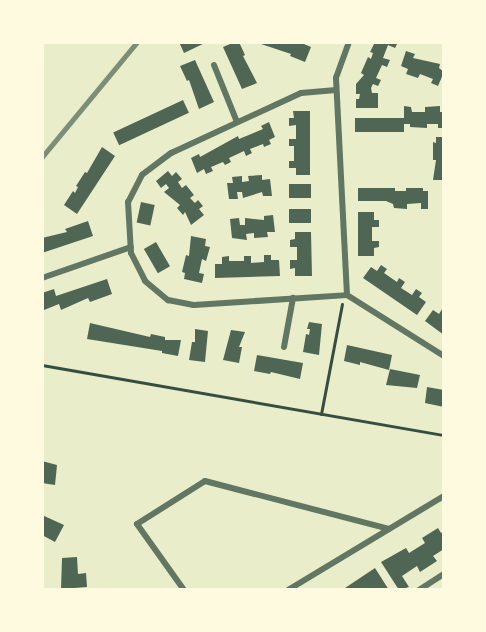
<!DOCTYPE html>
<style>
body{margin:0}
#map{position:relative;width:486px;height:632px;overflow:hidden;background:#e9edc9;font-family:Cabin,sans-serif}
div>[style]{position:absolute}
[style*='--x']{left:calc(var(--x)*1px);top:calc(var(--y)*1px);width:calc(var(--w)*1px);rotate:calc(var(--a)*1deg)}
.building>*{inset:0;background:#4f6655;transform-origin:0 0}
.path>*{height:3px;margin:-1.5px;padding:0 1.5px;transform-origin:1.5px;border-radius:1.5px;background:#344e41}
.minor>*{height:6px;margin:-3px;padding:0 3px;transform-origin:3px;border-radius:3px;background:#617663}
.rail>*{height:4.5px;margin:-2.25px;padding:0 2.25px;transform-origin:2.25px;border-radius:2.25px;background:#7c8e77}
span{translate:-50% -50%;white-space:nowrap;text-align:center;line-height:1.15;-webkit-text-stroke:4.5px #fefae0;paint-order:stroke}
.frame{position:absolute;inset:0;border:44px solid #fefae0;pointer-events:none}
</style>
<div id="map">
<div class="building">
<div style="clip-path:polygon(179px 42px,207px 42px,184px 53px)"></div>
<div style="clip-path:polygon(235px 42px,239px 42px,245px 55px,243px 56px,257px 83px,242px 89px,223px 47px)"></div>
<div style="clip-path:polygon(255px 42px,299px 42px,311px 47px,305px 62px,290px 56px,291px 54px)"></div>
<div style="clip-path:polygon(375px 42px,398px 42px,395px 48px,388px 45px,383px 58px,390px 60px,387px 67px,382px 65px,376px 78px,381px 80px,378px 86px,373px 84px,371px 88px,372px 93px,378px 93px,378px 108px,356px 108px,356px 99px,359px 99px,360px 94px,356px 94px,356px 84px,364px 75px,361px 73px,368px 57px,371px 59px,373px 53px,370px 52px)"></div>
<div style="clip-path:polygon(406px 51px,415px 54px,413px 58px,440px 64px,439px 68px,444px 72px,438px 86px,431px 83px,433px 79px,420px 74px,418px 78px,406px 74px,408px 69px,401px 66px)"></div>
<div style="clip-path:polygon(195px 60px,214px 102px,199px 109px,189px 80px,187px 81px,180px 66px)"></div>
<div style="left:183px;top:100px;width:14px;height:77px;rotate:65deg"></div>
<div style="clip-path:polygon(404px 106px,411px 107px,412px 112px,425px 112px,425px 107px,440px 106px,440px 112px,444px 112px,444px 128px,438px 128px,438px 124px,427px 124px,427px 128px,410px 127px,410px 124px,404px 124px,404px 132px,355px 132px,355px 118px,404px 118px)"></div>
<div style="clip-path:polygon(293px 111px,310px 111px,310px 175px,296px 175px,296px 168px,289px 168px,289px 161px,294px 161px,294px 146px,289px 146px,289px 139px,296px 139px,296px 125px,289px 126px,289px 118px,294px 118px)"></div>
<div style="clip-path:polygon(269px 122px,275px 137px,269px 140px,271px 144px,264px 147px,263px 144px,250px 149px,252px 153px,246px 156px,244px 151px,229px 158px,231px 162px,225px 165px,223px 162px,211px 167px,213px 171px,206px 174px,204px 169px,197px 173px,191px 158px,199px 154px,200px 157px,238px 136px,239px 139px,263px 129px,261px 126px)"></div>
<div style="clip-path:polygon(436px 137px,444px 137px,444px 180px,433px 180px,436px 160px,433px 160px,433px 142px,436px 143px)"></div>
<div style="clip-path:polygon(102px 147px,115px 156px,77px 214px,64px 205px,73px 191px,75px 193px,78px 187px,76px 186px,85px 172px,87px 173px)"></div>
<div style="clip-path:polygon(168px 171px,172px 176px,176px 172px,182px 179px,178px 182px,182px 188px,186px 185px,194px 195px,190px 198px,195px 203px,198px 200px,203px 206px,199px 209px,204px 215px,191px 225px,185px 212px,183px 215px,177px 208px,180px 205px,164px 192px,169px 188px,166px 184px,161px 188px,156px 181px)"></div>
<div style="clip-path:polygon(262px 175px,262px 180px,270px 179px,272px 196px,263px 196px,262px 192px,243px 198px,242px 192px,237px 192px,238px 199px,229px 199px,227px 183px,233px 183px,232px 177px,242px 176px,242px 182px,249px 181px,248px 176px)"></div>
<div style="left:289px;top:184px;width:22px;height:14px"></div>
<div style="clip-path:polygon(358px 188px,395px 188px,395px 191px,406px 191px,406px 188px,423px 188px,423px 191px,428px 191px,428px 209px,421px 209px,421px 203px,407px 204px,407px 209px,394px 208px,393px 204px,386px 201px,358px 201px)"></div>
<div style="left:141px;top:202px;width:14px;height:21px;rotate:12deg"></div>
<div style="left:289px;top:209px;width:22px;height:14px"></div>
<div style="clip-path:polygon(358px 212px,374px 212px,374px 220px,379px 220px,379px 227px,372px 227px,372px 241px,379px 241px,379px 247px,374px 248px,374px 256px,358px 256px)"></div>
<div style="clip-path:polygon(273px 215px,275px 232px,267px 232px,268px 237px,254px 238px,254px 233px,246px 234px,247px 240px,232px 238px,230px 219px,239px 218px,240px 225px,245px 225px,245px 218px,264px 220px,264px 216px)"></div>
<div style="clip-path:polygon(88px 221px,93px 236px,42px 253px,42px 238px,67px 232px,65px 229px)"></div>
<div style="clip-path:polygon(295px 232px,311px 232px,312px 276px,295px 276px,295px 268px,290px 269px,290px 260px,297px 260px,297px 247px,290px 247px,290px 240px,295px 239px)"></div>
<div style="clip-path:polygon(191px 236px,206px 239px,205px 246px,210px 247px,206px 261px,202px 259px,199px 273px,204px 274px,202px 283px,184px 279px,185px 273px,182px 272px,186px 255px,189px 256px)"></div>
<div style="left:156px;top:242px;width:28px;height:14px;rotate:60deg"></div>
<div style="clip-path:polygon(264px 255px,271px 255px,271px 260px,279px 260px,280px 276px,215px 278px,215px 264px,222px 264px,222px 257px,229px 256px,229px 261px,244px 261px,244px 256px,251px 256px,251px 263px,264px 262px)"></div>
<div style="clip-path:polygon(381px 265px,387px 269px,384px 273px,397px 282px,399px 278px,405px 282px,401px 288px,412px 295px,416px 289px,422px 293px,419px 297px,426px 302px,417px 315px,363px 278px,371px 267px,377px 271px)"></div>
<div style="clip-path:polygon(107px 279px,112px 294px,90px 302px,88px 298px,61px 310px,59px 304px,44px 310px,42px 308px,42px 293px,54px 289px,56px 296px)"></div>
<div style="clip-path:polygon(444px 306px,444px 335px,425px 321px,433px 310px,439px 314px)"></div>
<div style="clip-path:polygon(309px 322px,322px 324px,319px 355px,303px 352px,306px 334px,309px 335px,310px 329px,307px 329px)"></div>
<div style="clip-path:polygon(90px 323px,150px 337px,151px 334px,165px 337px,165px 340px,181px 340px,178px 356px,162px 353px,162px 351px,87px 339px)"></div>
<div style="clip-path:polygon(195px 329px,208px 331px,205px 362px,189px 360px,192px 342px,195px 342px)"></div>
<div style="clip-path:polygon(231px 330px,245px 332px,239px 347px,242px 347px,239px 363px,223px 360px)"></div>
<div style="clip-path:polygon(347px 345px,392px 355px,389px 370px,360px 362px,360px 365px,344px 361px)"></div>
<div style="clip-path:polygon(257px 355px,303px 363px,300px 379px,271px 372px,270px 374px,254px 371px)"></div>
<div style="clip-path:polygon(390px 369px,420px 375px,417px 388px,386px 385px)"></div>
<div style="clip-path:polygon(427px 387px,444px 390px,444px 407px,425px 403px)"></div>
<div style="clip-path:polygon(42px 461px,57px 465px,55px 485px,42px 483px)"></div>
<div style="clip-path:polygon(42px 515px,64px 525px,55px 542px,42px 535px)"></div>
<div style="clip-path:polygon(438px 528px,441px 533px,444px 531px,444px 549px,433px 556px,437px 561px,420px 572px,417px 566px,402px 576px,409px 587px,399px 590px,381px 562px,406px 548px,409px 553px,425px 543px,422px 538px)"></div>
<div style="clip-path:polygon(77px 557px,78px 574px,86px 573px,87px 587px,61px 589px,62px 558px)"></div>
<div style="clip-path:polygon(375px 568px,389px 590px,342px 590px)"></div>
</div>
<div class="path">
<div style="--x:42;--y:365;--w:408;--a:9.9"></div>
<div style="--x:321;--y:414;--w:112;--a:-79.2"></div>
</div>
<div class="minor">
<div style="--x:349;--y:42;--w:38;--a:110"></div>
<div style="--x:336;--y:78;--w:217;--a:87.1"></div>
<div style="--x:347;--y:295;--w:115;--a:32.2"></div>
<div style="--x:214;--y:65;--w:61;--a:68"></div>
<div style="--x:336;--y:90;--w:35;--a:175"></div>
<div style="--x:301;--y:93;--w:143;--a:155.2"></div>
<div style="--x:171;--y:153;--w:36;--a:143"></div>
<div style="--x:142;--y:175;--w:30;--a:117"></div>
<div style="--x:128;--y:202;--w:51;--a:86.6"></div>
<div style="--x:131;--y:253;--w:31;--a:63"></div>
<div style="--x:145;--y:281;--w:30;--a:40"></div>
<div style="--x:168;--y:300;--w:26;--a:11"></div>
<div style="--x:194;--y:305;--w:153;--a:-3.7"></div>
<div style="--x:42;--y:278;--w:94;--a:-19.2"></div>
<div style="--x:284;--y:347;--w:50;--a:-79.6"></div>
<div style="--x:184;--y:590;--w:81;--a:-125.5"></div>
<div style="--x:137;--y:524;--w:80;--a:-32.3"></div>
<div style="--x:205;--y:481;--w:190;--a:14.6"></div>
<div style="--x:288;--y:590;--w:182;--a:-31.1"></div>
<div style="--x:419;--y:590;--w:30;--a:-33"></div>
</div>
<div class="rail">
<div style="--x:42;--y:157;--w:149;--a:-50.4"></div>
</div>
<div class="frame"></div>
</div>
